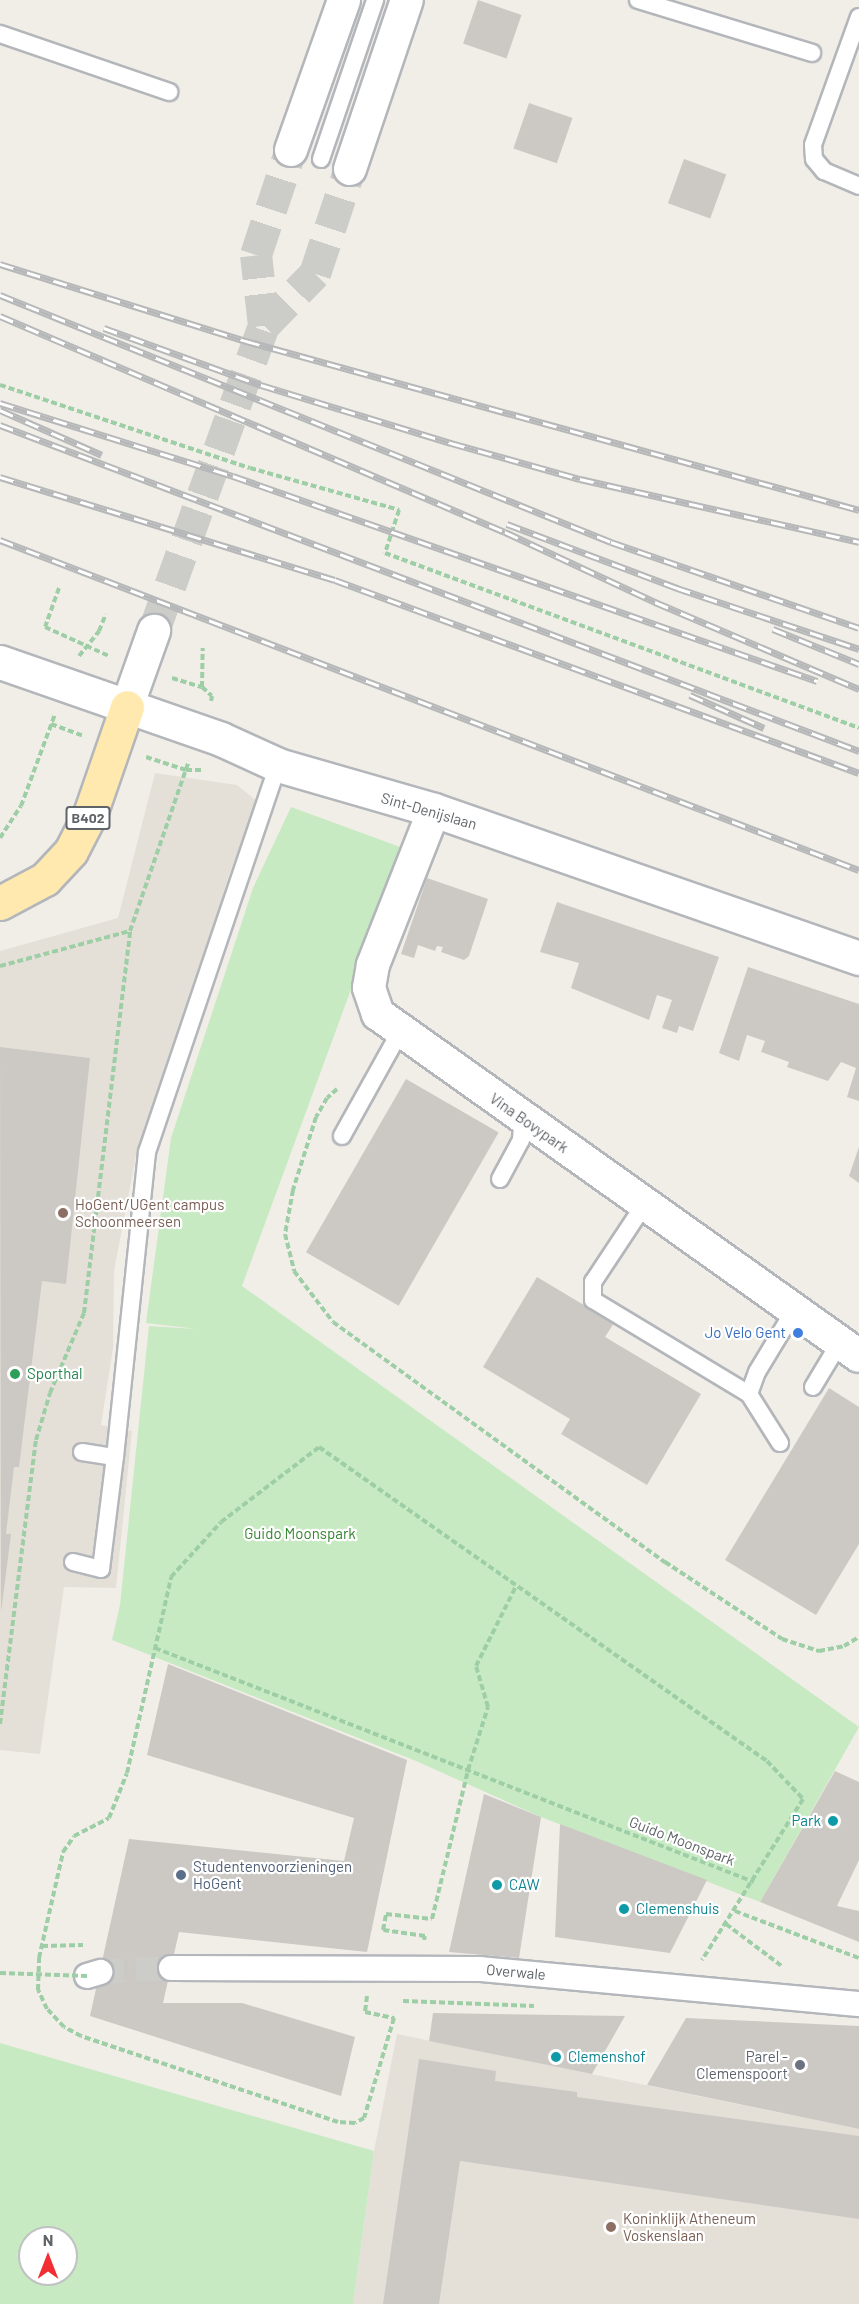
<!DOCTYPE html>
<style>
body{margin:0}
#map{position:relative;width:859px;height:2304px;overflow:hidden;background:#f1eee8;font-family:Barlow,sans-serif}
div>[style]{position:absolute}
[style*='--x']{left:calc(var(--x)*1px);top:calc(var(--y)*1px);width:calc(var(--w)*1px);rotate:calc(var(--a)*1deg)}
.education>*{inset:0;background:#e4e0d8}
.green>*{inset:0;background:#c7eac3}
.building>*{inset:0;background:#ccc9c4;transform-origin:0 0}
.pedestrian-tunnel>*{height:24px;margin-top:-12px;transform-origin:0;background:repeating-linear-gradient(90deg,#ccccc8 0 24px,transparent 0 36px)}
.minor-tunnel>*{height:32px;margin-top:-16px;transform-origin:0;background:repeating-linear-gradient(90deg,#ccccc8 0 32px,transparent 0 48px)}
.path>*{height:4px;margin-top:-2px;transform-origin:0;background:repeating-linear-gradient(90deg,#9dcea6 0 6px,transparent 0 9px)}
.roads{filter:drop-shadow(2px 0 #b3b6ba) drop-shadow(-2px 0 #b3b6ba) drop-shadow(0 2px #b3b6ba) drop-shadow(0 -2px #b3b6ba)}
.service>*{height:16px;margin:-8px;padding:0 8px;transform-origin:8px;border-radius:8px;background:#fff}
.pedestrian>*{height:24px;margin:-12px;padding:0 12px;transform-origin:12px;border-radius:12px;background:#fff}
.minor>*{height:32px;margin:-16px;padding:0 16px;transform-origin:16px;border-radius:16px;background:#fff}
.tertiary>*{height:33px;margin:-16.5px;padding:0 16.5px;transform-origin:16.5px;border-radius:16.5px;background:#fff}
.primary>*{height:33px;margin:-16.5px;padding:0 16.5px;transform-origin:16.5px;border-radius:16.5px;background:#ffe9af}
.rail>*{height:7px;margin-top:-3.5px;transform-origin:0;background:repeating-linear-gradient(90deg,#fff 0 14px,#b6b7b8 0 28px);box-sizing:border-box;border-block:2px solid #b6b7b8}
.path-bridge>*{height:4px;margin-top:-2px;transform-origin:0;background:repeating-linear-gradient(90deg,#9dcea6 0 6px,transparent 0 9px)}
.dots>*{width:16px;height:16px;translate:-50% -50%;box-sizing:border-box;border:3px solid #fff;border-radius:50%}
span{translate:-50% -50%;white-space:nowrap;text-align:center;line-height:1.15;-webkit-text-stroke:4.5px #fff;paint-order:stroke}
.shield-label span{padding:2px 4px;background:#fff;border:2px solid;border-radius:4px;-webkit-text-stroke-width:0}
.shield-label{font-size:14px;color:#5f6468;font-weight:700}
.street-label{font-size:15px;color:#5f6468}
.education-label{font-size:15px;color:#785e54}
.left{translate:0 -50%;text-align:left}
.shop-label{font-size:15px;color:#366cbe}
.right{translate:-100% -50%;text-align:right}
.leisure-label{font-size:15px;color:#27864d}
.park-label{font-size:15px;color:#368530}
.culture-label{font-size:15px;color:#0d838f}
.service-label{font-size:15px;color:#4e5e75}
.worship-label{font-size:15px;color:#5b616d}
.north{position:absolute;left:18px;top:2226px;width:60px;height:60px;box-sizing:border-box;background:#fff;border:2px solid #bfc1c3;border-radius:50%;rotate:0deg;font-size:16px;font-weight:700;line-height:24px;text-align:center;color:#5f6468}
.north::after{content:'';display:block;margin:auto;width:21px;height:27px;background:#f22d33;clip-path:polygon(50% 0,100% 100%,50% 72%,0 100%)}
</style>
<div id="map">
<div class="education">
<div style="clip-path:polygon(155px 773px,237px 785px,258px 802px,230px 872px,162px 1088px,136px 1156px,114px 1271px,113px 1348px,101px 1425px,132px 1431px,116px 1588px,64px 1587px,40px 1754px,0 1750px,0 951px,118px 918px)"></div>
<div style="clip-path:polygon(397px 2034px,859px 2129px,859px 2304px,353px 2304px,374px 2151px)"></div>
</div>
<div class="green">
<div style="clip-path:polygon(291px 807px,403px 848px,242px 1286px,859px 1727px,760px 1902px,541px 1817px,416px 1761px,112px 1640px,120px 1605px,149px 1326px,197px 1329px,146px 1323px,171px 1138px,253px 888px)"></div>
<div style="clip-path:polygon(evenodd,0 2043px,374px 2151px,353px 2304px,0 2304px,0 2043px,30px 2238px,66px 2238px,66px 2274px,30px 2274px,30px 2238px)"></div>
</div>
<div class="building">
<div style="left:478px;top:0;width:46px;height:46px;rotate:19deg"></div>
<div style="left:529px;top:103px;width:46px;height:48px;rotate:19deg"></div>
<div style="left:684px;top:159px;width:45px;height:47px;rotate:20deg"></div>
<div style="clip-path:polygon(427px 878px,488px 899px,469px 956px,464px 960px,441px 952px,443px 947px,437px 946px,435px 951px,418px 945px,414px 958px,401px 954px)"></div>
<div style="clip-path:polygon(557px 902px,719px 957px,693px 1031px,679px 1026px,677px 1033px,662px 1028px,672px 1000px,657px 995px,649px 1020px,571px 988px,579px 963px,540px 952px)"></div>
<div style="clip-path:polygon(748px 967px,859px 1004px,859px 1101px,847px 1097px,856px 1068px,841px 1062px,828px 1081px,787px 1067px,789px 1062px,761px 1052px,765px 1041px,747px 1035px,739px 1061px,719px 1053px)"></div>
<div style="clip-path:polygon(0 1047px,90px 1058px,66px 1284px,42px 1281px,19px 1467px,14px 1467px,6px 1534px,11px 1534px,1px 1612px)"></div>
<div style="left:406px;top:1079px;width:107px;height:200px;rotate:30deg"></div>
<div style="clip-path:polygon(859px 1147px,859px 1183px,849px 1176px)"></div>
<div style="clip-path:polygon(537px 1277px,614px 1323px,605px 1337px,701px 1394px,647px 1485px,561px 1434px,570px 1419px,483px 1367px)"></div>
<div style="clip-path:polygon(829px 1388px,859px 1407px,859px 1544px,816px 1615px,725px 1560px)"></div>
<div style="clip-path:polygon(168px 1664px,407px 1760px,367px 1952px,179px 1932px,163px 2003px,242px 2003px,355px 2037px,341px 2096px,90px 2016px,129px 1839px,344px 1861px,354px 1818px,147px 1755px)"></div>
<div style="clip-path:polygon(835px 1771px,859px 1782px,859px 1860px,837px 1906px,859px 1911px,859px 1942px,760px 1902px)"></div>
<div style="clip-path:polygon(484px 1794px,541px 1817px,519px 1958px,449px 1952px)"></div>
<div style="clip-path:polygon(560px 1824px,707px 1880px,670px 1953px,555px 1937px)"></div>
<div style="clip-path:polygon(433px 2013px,625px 2016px,592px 2074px,429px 2041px)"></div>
<div style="clip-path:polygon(686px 2018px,859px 2026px,859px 2129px,647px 2085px)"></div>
<div style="clip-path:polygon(419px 2059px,496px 2071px,495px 2081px,577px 2092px,577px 2097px,859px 2136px,859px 2219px,460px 2161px,439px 2304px,383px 2304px)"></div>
</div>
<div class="pedestrian-tunnel">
<div style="--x:100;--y:1972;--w:71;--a:-3.2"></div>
</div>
<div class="minor-tunnel">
<div style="--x:264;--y:326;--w:71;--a:-96.4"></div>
<div style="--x:256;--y:255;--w:111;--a:-71.6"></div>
<div style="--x:154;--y:631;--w:324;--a:-70.2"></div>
<div style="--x:264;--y:326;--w:73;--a:-45.6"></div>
<div style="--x:315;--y:274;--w:111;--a:-71.6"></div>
</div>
<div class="path">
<div style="--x:0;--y:385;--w:263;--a:18.4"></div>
<div style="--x:250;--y:468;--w:155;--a:15.7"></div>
<div style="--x:399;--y:510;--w:45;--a:108"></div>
<div style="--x:385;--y:553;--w:505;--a:20.26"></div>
<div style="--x:59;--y:588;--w:41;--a:109.7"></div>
<div style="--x:45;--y:627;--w:72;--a:24.4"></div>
<div style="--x:79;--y:656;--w:32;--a:-51"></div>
<div style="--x:99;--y:631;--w:18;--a:-68"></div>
<div style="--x:172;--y:678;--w:31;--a:17"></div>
<div style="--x:202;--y:687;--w:13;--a:42"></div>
<div style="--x:212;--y:696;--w:5;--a:101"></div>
<div style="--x:202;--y:687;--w:39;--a:-89"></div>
<div style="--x:51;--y:724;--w:33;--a:20"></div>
<div style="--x:146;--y:757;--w:42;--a:18"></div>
<div style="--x:186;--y:770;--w:16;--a:0"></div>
<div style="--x:0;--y:838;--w:38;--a:-57"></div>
<div style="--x:21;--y:806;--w:98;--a:-69.7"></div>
<div style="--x:0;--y:966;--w:135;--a:-15.1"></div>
<div style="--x:337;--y:1089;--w:13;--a:138"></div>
<div style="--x:327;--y:1098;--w:22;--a:120"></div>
<div style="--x:316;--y:1117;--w:77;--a:107.5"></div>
<div style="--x:293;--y:1190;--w:45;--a:100.3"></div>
<div style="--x:285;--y:1234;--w:38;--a:76"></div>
<div style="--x:294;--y:1271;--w:64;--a:52.6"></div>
<div style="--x:333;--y:1322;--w:410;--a:35.9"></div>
<div style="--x:665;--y:1562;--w:140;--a:33.3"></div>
<div style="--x:782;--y:1639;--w:39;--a:18"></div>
<div style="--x:819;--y:1651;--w:25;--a:-11"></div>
<div style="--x:844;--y:1646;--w:17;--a:-31"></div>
<div style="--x:155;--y:1648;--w:643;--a:21.34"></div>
<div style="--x:0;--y:1724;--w:286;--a:-82.8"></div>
<div style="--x:36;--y:1440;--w:49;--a:-73.4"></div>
<div style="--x:50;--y:1393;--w:87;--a:-67"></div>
<div style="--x:84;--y:1313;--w:385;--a:-83.1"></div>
<div style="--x:130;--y:931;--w:180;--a:-70.9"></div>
<div style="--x:735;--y:1911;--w:133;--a:20.8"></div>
<div style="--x:726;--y:1924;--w:71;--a:37"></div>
<div style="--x:424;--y:1940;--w:4;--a:-76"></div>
<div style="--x:425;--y:1936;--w:42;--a:-171.9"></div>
<div style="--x:383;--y:1930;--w:16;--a:-79"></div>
<div style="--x:386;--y:1914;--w:46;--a:6.2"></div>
<div style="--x:432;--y:1919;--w:153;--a:-76.4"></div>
<div style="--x:468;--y:1770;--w:66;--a:-72.4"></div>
<div style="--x:488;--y:1707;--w:43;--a:-106.3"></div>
<div style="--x:476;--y:1666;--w:89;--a:-63.4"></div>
<div style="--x:42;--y:1946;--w:41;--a:-1.4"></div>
<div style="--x:367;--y:1996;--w:16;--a:97"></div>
<div style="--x:365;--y:2012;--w:30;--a:12"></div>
<div style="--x:394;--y:2018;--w:104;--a:106.7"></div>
<div style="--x:364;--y:2118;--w:10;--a:151"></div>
<div style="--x:355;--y:2123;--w:17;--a:-177"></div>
<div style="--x:338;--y:2122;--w:271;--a:-161.5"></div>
<div style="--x:81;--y:2036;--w:19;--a:-152"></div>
<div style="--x:64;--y:2027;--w:25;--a:-133"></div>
<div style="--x:47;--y:2009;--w:21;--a:-115"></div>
<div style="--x:38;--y:1990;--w:32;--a:-88"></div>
<div style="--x:39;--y:1958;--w:109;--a:-77.2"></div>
<div style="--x:63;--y:1852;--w:19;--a:-55"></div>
<div style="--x:74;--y:1836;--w:39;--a:-27"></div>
<div style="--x:109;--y:1818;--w:48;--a:-68.2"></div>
<div style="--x:127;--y:1773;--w:201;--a:-77.3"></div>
<div style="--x:171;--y:1577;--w:74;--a:-47.7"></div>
<div style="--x:221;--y:1522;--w:123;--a:-37.4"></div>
<div style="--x:319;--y:1447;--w:547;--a:35.03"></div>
<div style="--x:767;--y:1761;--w:52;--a:46.5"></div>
<div style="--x:803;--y:1799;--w:190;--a:122.1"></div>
<div style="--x:403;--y:2001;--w:131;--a:2.2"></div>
</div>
<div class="roads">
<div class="service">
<div style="--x:638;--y:0;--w:182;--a:16.9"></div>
<div style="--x:859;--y:17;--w:136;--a:109.8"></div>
<div style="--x:813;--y:145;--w:14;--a:86"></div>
<div style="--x:814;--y:159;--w:16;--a:50"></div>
<div style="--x:824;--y:171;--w:38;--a:23"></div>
<div style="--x:0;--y:34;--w:179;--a:18.9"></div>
<div style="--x:321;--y:159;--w:168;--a:-71.2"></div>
<div style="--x:342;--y:1136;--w:119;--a:-60.9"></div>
<div style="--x:500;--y:1179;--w:44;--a:-61.7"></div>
<div style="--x:521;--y:1140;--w:13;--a:-86"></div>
<div style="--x:522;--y:1127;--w:13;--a:-119"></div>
<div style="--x:644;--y:1205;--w:92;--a:123.5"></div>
<div style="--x:593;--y:1282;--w:18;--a:90"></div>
<div style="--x:593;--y:1300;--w:182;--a:31.1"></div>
<div style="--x:813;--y:1387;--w:52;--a:-59"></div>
<div style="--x:780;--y:1443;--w:58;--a:-122.3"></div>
<div style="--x:749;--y:1394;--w:23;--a:-70"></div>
<div style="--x:757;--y:1372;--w:71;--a:-58.8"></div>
<div style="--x:82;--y:1452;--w:33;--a:9"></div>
<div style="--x:115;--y:1457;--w:307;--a:-84"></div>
<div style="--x:147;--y:1152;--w:409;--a:-71.3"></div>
<div style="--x:73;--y:1562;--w:29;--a:14"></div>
<div style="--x:101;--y:1569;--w:113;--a:-82.9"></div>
</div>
<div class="pedestrian">
<div style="--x:171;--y:1968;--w:309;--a:0.2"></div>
<div style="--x:480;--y:1969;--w:381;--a:5.3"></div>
<div style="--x:87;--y:1976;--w:14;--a:-17"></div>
</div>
<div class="minor">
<div style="--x:291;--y:150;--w:159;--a:-70.5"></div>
<div style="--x:350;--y:169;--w:178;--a:-71.4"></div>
<div style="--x:127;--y:707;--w:81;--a:-70.4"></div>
<div style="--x:434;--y:810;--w:167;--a:111.5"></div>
<div style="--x:373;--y:965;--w:23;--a:100"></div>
<div style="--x:369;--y:988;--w:28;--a:71"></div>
<div style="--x:378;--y:1014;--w:590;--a:35.41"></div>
</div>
<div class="tertiary">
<div style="--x:0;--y:662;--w:234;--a:19.2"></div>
<div style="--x:221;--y:739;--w:63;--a:24.5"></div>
<div style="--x:278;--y:765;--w:162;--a:16.1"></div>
<div style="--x:434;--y:810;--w:450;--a:19.2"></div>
</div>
<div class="primary">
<div style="--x:0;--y:903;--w:51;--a:-28.1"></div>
<div style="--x:45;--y:879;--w:38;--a:-47"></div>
<div style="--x:71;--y:851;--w:42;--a:-62.8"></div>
<div style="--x:90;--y:814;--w:113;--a:-70.9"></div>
</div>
</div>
<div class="rail">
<div style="--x:0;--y:264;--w:258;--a:17.4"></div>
<div style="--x:246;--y:341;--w:636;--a:15.41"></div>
<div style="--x:0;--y:295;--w:659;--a:22.01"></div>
<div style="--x:611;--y:542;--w:262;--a:19.1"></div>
<div style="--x:0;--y:316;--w:549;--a:23.16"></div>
<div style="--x:505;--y:532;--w:166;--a:25"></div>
<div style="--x:655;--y:602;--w:222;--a:23.1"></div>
<div style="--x:104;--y:328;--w:167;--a:20"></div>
<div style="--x:261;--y:385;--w:199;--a:17"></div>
<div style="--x:451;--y:443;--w:134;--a:15.6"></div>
<div style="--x:580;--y:479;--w:286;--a:12.7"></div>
<div style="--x:0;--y:403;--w:244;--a:17.4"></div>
<div style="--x:233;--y:476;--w:619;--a:19.34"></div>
<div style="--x:0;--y:410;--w:111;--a:23.8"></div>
<div style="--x:0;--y:425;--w:919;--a:20.78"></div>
<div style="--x:0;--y:477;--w:350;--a:17.1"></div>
<div style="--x:335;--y:580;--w:558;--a:20.22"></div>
<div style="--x:507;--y:524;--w:182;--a:20.6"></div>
<div style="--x:677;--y:588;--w:192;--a:18.5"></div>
<div style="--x:0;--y:540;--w:920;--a:21.02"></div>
<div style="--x:773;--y:629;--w:93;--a:22.1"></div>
<div style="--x:690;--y:695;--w:81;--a:24"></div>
</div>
<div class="path-bridge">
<div style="--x:0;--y:1973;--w:87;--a:2"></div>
</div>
<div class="dots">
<div style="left:63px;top:1213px;background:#8d6e63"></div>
<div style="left:798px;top:1333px;background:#3f7fe0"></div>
<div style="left:15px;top:1374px;background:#2e9e5b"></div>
<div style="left:833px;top:1821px;background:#0f9aa8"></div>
<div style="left:181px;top:1875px;background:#5c6f8a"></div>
<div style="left:497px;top:1885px;background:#0f9aa8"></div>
<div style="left:624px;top:1909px;background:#0f9aa8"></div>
<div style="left:556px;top:2057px;background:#0f9aa8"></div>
<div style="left:800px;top:2065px;background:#6b7280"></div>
<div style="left:611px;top:2227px;background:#8d6e63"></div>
</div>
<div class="shield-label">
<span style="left:88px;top:818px">B402</span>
</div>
<div class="street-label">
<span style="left:429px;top:811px;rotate:16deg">Sint-Denijslaan</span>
<span style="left:529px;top:1123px;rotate:35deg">Vina Bovypark</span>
<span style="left:682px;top:1841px;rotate:21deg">Guido Moonspark</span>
<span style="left:516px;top:1972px;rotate:5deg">Overwale</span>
</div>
<div class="education-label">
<span class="left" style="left:75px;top:1213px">HoGent/UGent campus<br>Schoonmeersen</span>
<span class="left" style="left:623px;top:2227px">Koninklijk Atheneum<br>Voskenslaan</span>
</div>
<div class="shop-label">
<span class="right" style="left:786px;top:1333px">Jo Velo Gent</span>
</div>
<div class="leisure-label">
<span class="left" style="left:27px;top:1374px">Sporthal</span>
</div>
<div class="park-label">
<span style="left:300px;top:1534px">Guido Moonspark</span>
</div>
<div class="culture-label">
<span class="right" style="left:821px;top:1821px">Park</span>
<span class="left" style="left:509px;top:1885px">CAW</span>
<span class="left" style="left:636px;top:1909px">Clemenshuis</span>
<span class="left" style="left:568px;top:2057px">Clemenshof</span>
</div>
<div class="service-label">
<span class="left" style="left:193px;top:1875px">Studentenvoorzieningen<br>HoGent</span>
</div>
<div class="worship-label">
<span class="right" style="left:788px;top:2065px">Parel -<br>Clemenspoort</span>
</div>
<div class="north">N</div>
</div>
